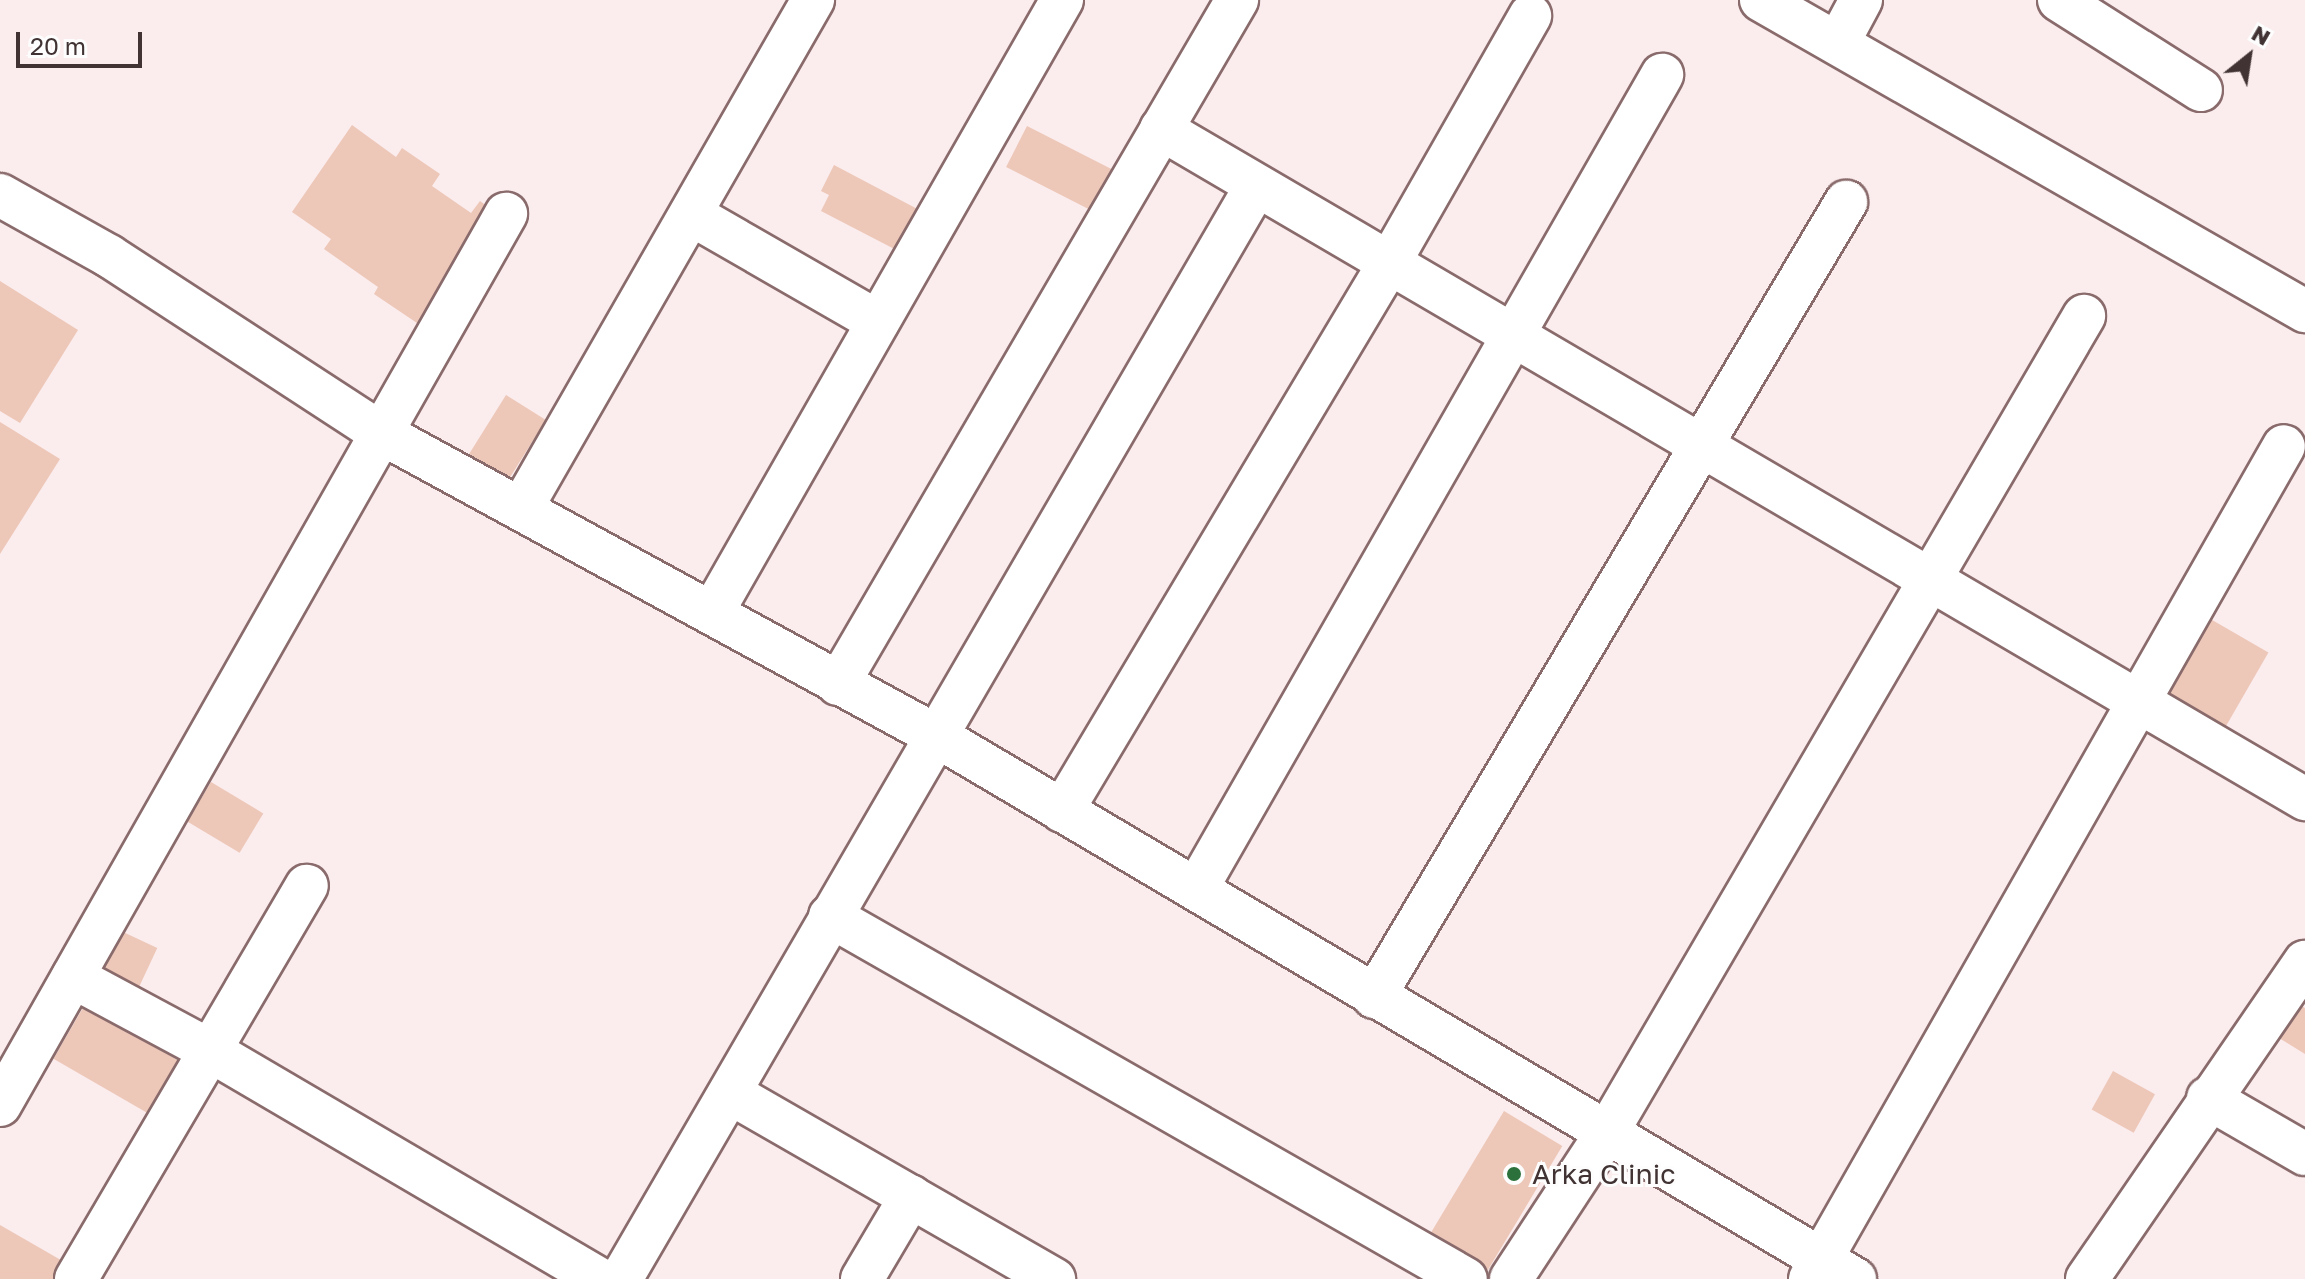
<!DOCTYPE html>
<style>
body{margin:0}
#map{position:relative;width:2305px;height:1279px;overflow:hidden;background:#fbeced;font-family:"Golos Text",sans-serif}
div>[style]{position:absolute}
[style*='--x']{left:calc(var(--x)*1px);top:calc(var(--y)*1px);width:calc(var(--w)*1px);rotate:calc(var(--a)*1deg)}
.building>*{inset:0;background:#edc7b8;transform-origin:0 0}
.roads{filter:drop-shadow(2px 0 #8a6b6c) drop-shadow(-2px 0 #8a6b6c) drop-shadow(0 2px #8a6b6c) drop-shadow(0 -2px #8a6b6c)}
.minor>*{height:42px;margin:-21px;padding:0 21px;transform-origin:21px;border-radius:21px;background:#fff}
.dots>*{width:22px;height:22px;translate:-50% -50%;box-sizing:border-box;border:4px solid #fdfdfd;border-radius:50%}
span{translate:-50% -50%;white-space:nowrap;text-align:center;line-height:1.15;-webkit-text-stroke:6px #fdfdfd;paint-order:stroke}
.poi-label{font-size:28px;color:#413333}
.left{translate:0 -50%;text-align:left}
.north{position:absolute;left:2209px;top:16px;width:80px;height:80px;-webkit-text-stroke:6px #fdfdfd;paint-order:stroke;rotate:30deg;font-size:22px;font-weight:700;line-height:32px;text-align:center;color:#413333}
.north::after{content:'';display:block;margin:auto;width:28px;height:36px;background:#413333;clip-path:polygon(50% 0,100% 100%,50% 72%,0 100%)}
.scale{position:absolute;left:16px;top:32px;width:126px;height:36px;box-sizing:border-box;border:4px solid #413333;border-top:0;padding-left:10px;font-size:24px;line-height:28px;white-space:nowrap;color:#413333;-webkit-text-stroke:6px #fdfdfd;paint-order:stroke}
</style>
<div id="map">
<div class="building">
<div style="clip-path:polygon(352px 125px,396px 157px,402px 148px,440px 174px,432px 186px,471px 213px,480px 201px,495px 212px,417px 323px,374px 294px,378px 287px,324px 249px,331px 239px,292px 212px)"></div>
<div style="left:1027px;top:126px;width:104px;height:46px;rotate:27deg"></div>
<div style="clip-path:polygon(834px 165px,925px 213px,904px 254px,821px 211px,829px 195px,821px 191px)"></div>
<div style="clip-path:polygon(0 281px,78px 330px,20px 423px,0 411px)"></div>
<div style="left:506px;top:395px;width:47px;height:74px;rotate:32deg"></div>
<div style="clip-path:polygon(0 422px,60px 459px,0 554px)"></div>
<div style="left:2200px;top:613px;width:79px;height:92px;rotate:30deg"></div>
<div style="left:211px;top:782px;width:61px;height:46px;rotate:31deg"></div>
<div style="left:121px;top:931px;width:40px;height:49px;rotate:25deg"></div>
<div style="clip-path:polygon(2300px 1005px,2305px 1008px,2305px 1054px,2279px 1038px)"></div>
<div style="left:84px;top:1006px;width:120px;height:61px;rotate:30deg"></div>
<div style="left:2113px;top:1071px;width:48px;height:44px;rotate:29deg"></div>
<div style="left:1504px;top:1111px;width:68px;height:160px;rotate:31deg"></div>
<div style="clip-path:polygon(0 1225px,66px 1263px,56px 1279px,0 1279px)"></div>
</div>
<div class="roads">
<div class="minor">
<div style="--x:1761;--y:0;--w:627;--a:29.76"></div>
<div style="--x:2059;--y:0;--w:168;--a:32.4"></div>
<div style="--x:1838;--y:43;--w:49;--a:-61.9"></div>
<div style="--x:1161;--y:129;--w:1326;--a:30.36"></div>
<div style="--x:0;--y:195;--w:125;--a:29.2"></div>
<div style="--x:109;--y:256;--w:325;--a:33.1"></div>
<div style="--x:381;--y:433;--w:631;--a:28.6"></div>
<div style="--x:935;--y:735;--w:1069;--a:30.6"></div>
<div style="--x:694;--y:216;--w:212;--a:29.9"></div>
<div style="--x:521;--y:509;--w:587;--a:-60.16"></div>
<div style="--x:712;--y:613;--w:706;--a:-60.28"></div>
<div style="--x:838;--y:684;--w:792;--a:-59.74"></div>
<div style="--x:1062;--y:811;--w:636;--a:-59.16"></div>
<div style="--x:1388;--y:265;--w:287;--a:-60.3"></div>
<div style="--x:1197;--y:888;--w:937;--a:-60.23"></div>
<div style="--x:830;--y:916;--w:732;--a:29.72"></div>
<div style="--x:73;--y:977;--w:154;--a:28.2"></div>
<div style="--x:209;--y:1050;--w:452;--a:30.4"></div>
<div style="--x:1374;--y:997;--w:925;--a:-59.3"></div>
<div style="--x:730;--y:1093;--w:374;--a:29.9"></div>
<div style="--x:2208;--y:1098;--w:112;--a:30"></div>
<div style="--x:0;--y:1105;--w:1025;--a:-60.41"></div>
<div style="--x:76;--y:1279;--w:456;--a:-59.6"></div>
<div style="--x:621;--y:1279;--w:1264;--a:-59.84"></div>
<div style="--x:862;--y:1279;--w:96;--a:-59.4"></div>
<div style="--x:1511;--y:1279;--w:177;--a:-56.8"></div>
<div style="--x:1608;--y:1131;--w:944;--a:-59.71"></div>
<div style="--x:1810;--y:1279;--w:958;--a:-60.36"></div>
<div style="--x:2087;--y:1279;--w:385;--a:-55.5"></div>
</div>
</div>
<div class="dots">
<div style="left:1514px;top:1174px;background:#2c713c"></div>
</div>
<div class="poi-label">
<span class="left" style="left:1532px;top:1174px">Arka Clinic</span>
</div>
<div class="north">N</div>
<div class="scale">20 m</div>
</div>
